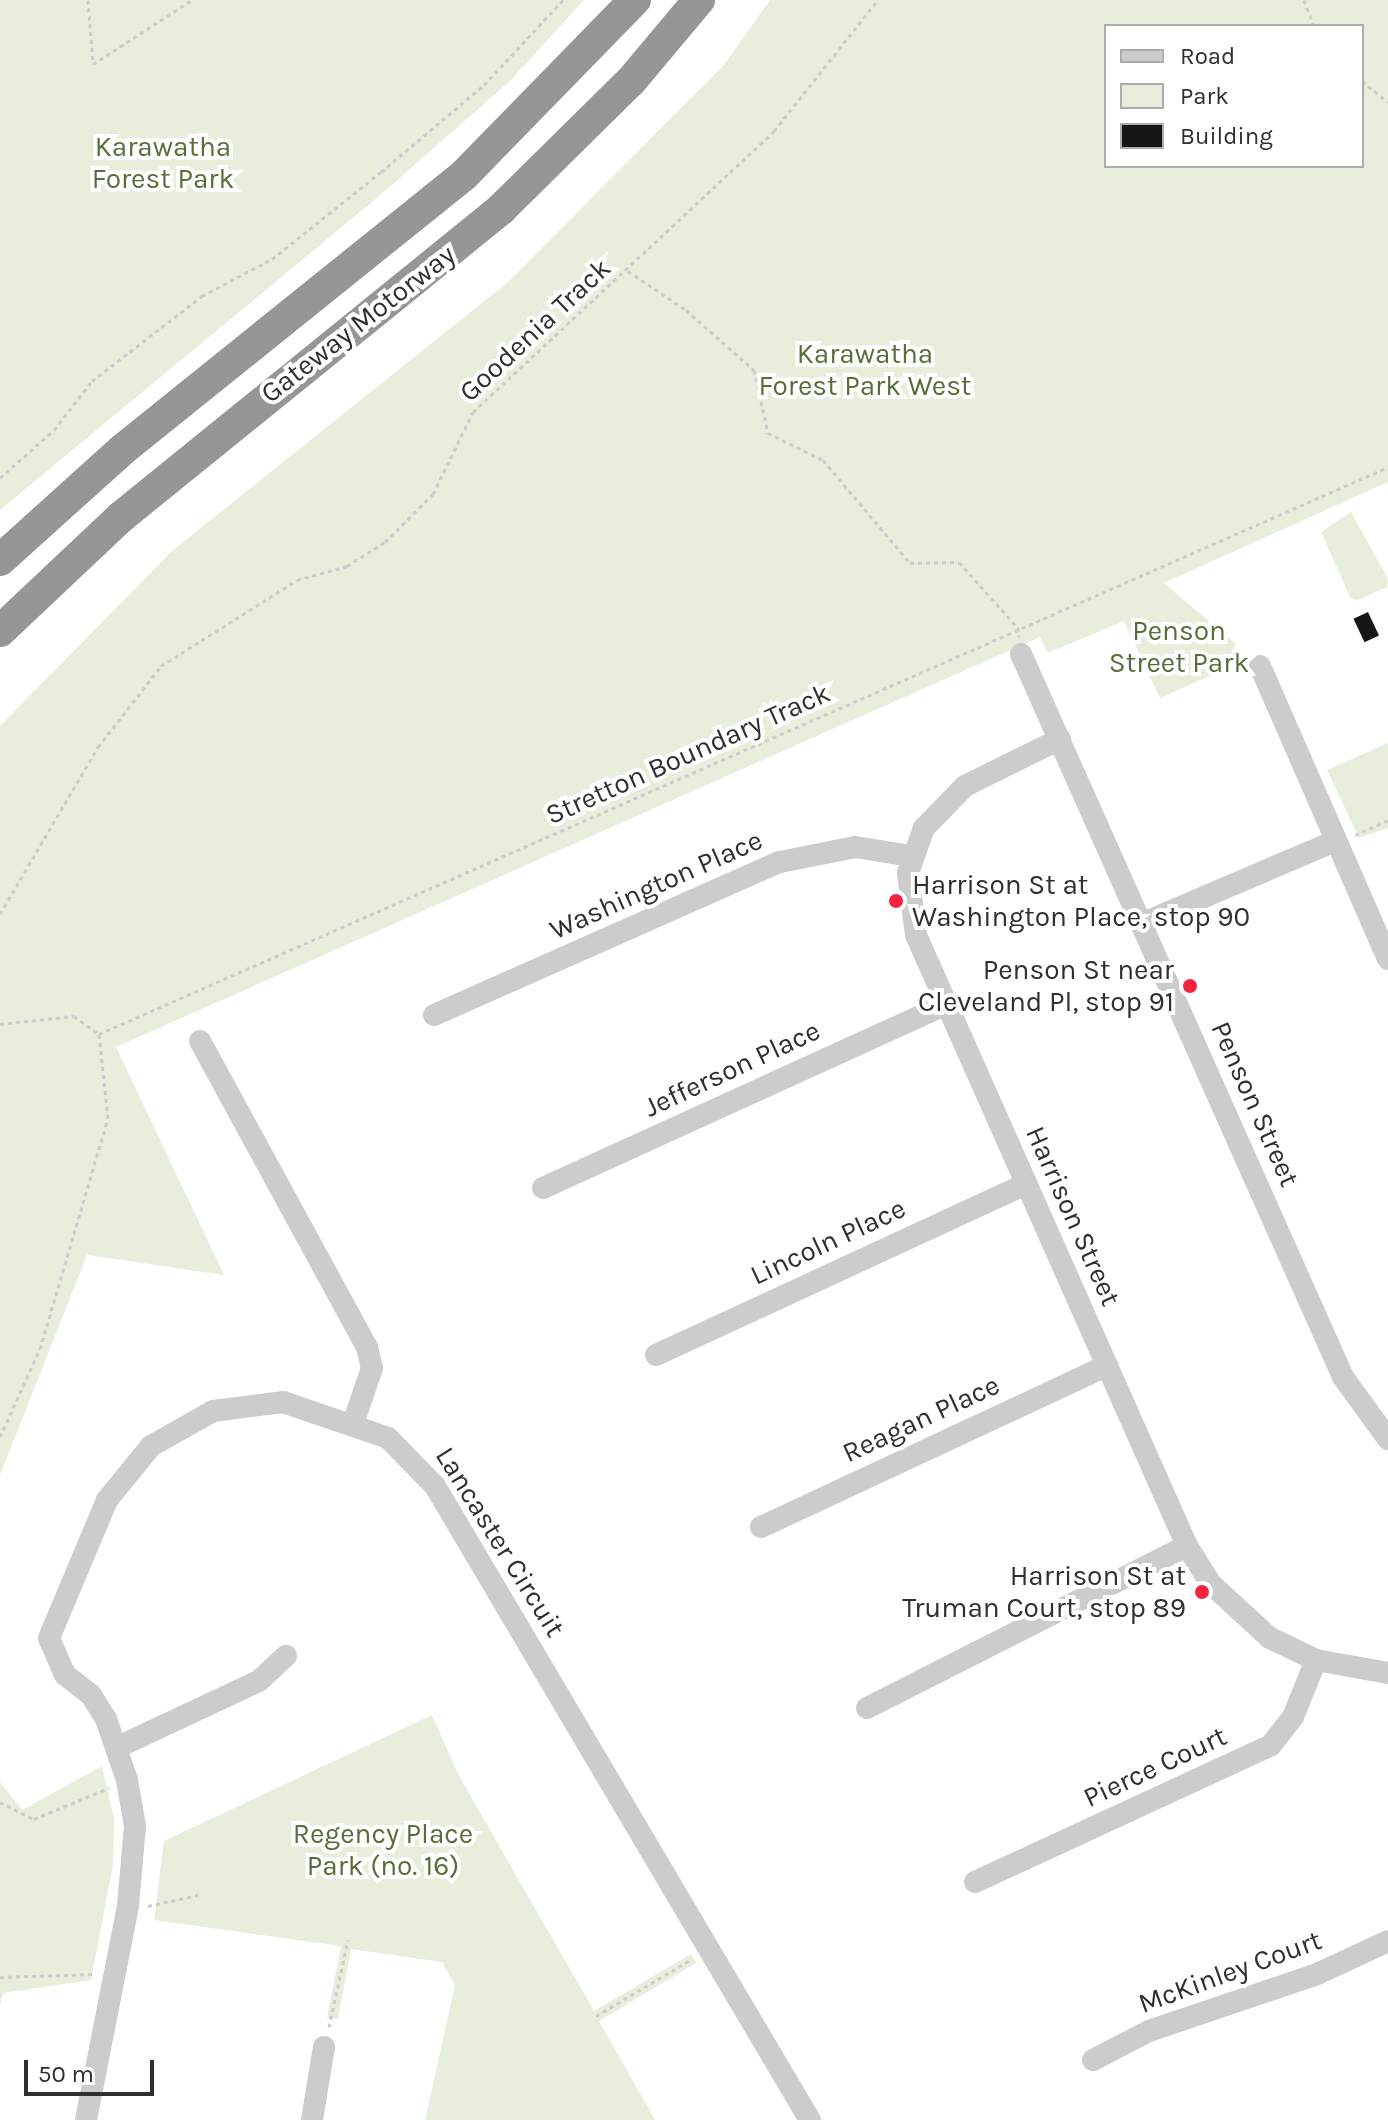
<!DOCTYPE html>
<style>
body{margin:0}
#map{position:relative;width:1388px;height:2120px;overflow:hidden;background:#fff;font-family:Karla,sans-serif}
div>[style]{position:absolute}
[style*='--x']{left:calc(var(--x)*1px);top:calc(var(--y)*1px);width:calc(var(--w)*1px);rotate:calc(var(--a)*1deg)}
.green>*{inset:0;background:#e7eedc}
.building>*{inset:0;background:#161616;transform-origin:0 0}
.path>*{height:3px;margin-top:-1.5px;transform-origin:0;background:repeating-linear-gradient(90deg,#ccc 0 4px,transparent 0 8px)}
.minor>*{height:22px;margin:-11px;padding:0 11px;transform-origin:11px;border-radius:11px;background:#ccc}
.highway>*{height:32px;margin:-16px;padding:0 16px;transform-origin:16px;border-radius:16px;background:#969696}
.dots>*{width:22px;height:22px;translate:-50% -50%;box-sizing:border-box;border:4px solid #fff;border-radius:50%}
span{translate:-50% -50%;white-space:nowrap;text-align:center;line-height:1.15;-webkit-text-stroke:8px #fff;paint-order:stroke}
.park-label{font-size:28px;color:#566f39}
.street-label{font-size:28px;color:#2f2f2f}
.poi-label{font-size:28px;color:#2f2f2f}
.left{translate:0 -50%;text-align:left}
.right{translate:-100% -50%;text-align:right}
.legend{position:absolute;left:1104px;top:24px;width:260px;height:144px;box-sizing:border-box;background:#fff;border:2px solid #acacac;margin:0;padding:10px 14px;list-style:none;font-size:24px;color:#2f2f2f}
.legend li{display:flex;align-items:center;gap:16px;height:40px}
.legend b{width:40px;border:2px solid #acacac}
.scale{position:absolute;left:24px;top:2060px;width:130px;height:36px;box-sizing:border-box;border:4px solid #2f2f2f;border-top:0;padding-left:10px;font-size:24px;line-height:28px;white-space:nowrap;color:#2f2f2f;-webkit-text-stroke:6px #fff;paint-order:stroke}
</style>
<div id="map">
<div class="green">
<div style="clip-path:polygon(0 0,584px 0,510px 81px,378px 197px,0 510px)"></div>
<div style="clip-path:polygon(evenodd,770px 0,1388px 0,1388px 482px,1164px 583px,1236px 644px,1223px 670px,1160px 698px,1124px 621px,1048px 653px,1040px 637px,116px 1047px,224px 1275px,87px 1255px,0 1475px,0 726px,172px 551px,508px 282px,724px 65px,770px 0,1106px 26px,1362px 26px,1362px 166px,1106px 166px,1106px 26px)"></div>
<div style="clip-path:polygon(1351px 512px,1388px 579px,1387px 587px,1358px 600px,1351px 599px,1321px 532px)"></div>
<div style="clip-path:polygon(1388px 743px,1388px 828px,1359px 838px,1327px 770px)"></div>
<div style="clip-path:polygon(432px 1715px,458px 1774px,594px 2011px,691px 1954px,696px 1963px,599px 2021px,655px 2120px,425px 2120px,455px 1985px,442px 1962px,351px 1949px,338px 2019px,327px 2018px,341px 1946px,154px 1920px,164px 1841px)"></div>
<div style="clip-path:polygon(102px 1766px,114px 1819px,113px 1865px,91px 1980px,3px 1993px,0 2006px,0 1782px,22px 1810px)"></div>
</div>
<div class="building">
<div style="left:1368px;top:612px;width:26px;height:16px;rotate:65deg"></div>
</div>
<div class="path">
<div style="--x:88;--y:0;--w:64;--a:85.5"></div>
<div style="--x:93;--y:64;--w:118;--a:-32.9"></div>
<div style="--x:1304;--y:0;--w:28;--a:69"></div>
<div style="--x:1362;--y:81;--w:33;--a:39"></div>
<div style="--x:628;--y:271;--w:70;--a:33.9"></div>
<div style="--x:686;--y:310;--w:91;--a:41.4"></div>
<div style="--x:754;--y:370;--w:65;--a:77.5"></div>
<div style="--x:768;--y:433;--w:61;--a:26.1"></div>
<div style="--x:823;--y:460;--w:135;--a:49.8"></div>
<div style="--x:910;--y:563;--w:49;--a:-1.2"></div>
<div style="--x:959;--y:562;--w:89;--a:48.2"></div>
<div style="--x:1018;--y:628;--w:9;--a:84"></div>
<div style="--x:0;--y:478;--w:72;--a:-41.6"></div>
<div style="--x:54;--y:430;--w:62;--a:-52.2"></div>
<div style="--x:92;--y:381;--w:139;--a:-37.7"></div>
<div style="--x:202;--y:296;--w:79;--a:-27.9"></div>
<div style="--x:272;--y:259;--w:139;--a:-38.6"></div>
<div style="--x:381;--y:172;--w:135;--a:-40.2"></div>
<div style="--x:484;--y:85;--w:116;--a:-47.1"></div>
<div style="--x:1355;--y:835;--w:36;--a:-24"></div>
<div style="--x:0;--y:914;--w:194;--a:-59.6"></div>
<div style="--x:98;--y:747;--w:103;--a:-52.1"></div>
<div style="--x:161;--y:666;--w:161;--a:-32.3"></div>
<div style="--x:297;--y:580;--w:52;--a:-15.6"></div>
<div style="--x:347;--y:566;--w:45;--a:-32.3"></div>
<div style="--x:385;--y:542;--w:68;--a:-45"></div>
<div style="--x:433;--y:494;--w:91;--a:-64"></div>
<div style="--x:473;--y:412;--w:412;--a:-43"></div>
<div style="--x:774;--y:131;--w:167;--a:-51.6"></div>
<div style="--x:0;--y:1024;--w:74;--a:-6.2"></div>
<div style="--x:74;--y:1016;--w:31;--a:36"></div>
<div style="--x:99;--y:1034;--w:1408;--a:-23.74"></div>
<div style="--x:0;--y:1437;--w:97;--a:-65.6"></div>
<div style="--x:40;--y:1349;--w:241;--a:-73.6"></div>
<div style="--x:108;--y:1118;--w:84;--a:-96.1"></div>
<div style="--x:0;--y:1802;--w:38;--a:27"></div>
<div style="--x:34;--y:1819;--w:81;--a:-22.5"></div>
<div style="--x:148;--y:1906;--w:51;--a:-12.4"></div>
<div style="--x:0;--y:1977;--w:96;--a:-1.8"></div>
<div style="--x:596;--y:2016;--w:112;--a:-30.7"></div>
<div style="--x:329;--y:2027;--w:89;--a:-77.7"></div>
</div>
<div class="minor">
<div style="--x:1021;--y:654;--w:791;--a:65.99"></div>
<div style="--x:1343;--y:1377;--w:77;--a:54"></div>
<div style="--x:1260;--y:666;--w:320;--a:66.4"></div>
<div style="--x:1060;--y:739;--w:106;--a:153.7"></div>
<div style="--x:965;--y:786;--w:59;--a:134.3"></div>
<div style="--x:924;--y:828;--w:48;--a:109.6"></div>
<div style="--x:908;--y:873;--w:63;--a:82.6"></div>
<div style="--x:916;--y:935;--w:668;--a:66.08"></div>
<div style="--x:1187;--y:1546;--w:45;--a:57.7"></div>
<div style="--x:1211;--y:1584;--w:80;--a:42.5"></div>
<div style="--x:1270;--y:1638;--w:51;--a:25.6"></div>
<div style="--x:1316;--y:1660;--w:73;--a:10.2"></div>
<div style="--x:1143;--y:923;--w:209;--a:-23.1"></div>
<div style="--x:434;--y:1015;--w:378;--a:-23.9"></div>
<div style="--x:780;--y:862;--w:76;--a:-11.3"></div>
<div style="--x:855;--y:847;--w:57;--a:9.1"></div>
<div style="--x:200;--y:1041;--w:349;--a:61.4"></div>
<div style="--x:367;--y:1347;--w:22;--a:77"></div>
<div style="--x:372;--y:1368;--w:56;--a:108.8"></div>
<div style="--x:543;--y:1188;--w:443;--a:-24.5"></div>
<div style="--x:656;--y:1355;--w:408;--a:-24.8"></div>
<div style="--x:761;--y:1527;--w:382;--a:-25"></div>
<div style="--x:867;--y:1708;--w:359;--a:-26.9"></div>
<div style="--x:118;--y:1747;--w:156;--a:-25.1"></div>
<div style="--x:259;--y:1681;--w:37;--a:-43"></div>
<div style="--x:975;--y:1882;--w:326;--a:-24.8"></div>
<div style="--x:1271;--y:1745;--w:36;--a:-52"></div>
<div style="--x:1293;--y:1717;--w:61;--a:-68"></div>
<div style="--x:1093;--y:2060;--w:63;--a:-27.4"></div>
<div style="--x:1149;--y:2031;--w:177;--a:-18.7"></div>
<div style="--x:1317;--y:1974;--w:78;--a:-24.9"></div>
<div style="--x:86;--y:2120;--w:218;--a:-78.9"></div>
<div style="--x:128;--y:1906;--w:80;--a:-85"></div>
<div style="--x:135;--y:1826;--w:47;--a:-99.9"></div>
<div style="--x:127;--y:1780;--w:65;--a:-109"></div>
<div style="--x:106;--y:1719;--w:28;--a:-122"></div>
<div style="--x:91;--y:1695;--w:33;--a:-142"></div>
<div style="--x:65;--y:1675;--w:40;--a:-113.4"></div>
<div style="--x:49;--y:1638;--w:150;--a:-67.2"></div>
<div style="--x:107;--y:1500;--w:70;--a:-50.8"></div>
<div style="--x:151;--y:1446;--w:71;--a:-29.4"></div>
<div style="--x:213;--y:1411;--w:71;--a:-7.3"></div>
<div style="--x:283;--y:1402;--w:111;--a:18.9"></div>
<div style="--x:388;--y:1438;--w:67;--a:45.6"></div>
<div style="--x:435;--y:1486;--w:737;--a:59.4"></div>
<div style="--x:312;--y:2120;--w:74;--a:-80.7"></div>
</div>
<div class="highway">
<div style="--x:0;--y:560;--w:164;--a:-42"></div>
<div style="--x:122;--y:450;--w:439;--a:-38.8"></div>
<div style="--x:464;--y:175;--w:245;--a:-45.7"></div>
<div style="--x:0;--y:631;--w:166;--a:-43.3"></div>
<div style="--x:121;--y:517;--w:489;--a:-39"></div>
<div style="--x:501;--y:209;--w:182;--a:-44.6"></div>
<div style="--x:631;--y:81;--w:106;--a:-50"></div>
</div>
<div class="dots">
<div style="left:896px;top:901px;background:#f42441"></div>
<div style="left:1190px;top:986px;background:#f42441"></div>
<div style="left:1202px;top:1592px;background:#f42441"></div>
</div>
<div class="park-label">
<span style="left:163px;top:163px">Karawatha<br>Forest Park</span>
<span style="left:865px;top:370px">Karawatha<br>Forest Park West</span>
<span style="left:1179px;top:647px">Penson<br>Street Park</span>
<span style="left:383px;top:1850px">Regency Place<br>Park (no. 16)</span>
</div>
<div class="street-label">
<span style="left:358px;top:324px;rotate:-38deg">Gateway Motorway</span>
<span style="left:535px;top:330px;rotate:-43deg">Goodenia Track</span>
<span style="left:688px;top:754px;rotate:-24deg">Stretton Boundary Track</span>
<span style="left:656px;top:885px;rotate:-24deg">Washington Place</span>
<span style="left:732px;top:1069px;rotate:-25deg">Jefferson Place</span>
<span style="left:1255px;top:1104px;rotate:66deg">Penson Street</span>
<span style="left:1073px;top:1216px;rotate:66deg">Harrison Street</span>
<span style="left:828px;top:1242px;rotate:-25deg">Lincoln Place</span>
<span style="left:921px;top:1419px;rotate:-25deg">Reagan Place</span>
<span style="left:500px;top:1542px;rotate:58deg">Lancaster Circuit</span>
<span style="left:1155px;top:1767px;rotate:-25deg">Pierce Court</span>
<span style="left:1230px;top:1972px;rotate:-20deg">McKinley Court</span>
</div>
<div class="poi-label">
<span class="left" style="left:912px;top:901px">Harrison St at<br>Washington Place, stop 90</span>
<span class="right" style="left:1174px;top:986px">Penson St near<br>Cleveland Pl, stop 91</span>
<span class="right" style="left:1186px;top:1592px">Harrison St at<br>Truman Court, stop 89</span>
</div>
<ul class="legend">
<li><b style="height:10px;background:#ccc"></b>Road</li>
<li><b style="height:22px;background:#e7eedc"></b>Park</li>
<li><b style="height:22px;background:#161616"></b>Building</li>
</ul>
<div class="scale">50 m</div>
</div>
